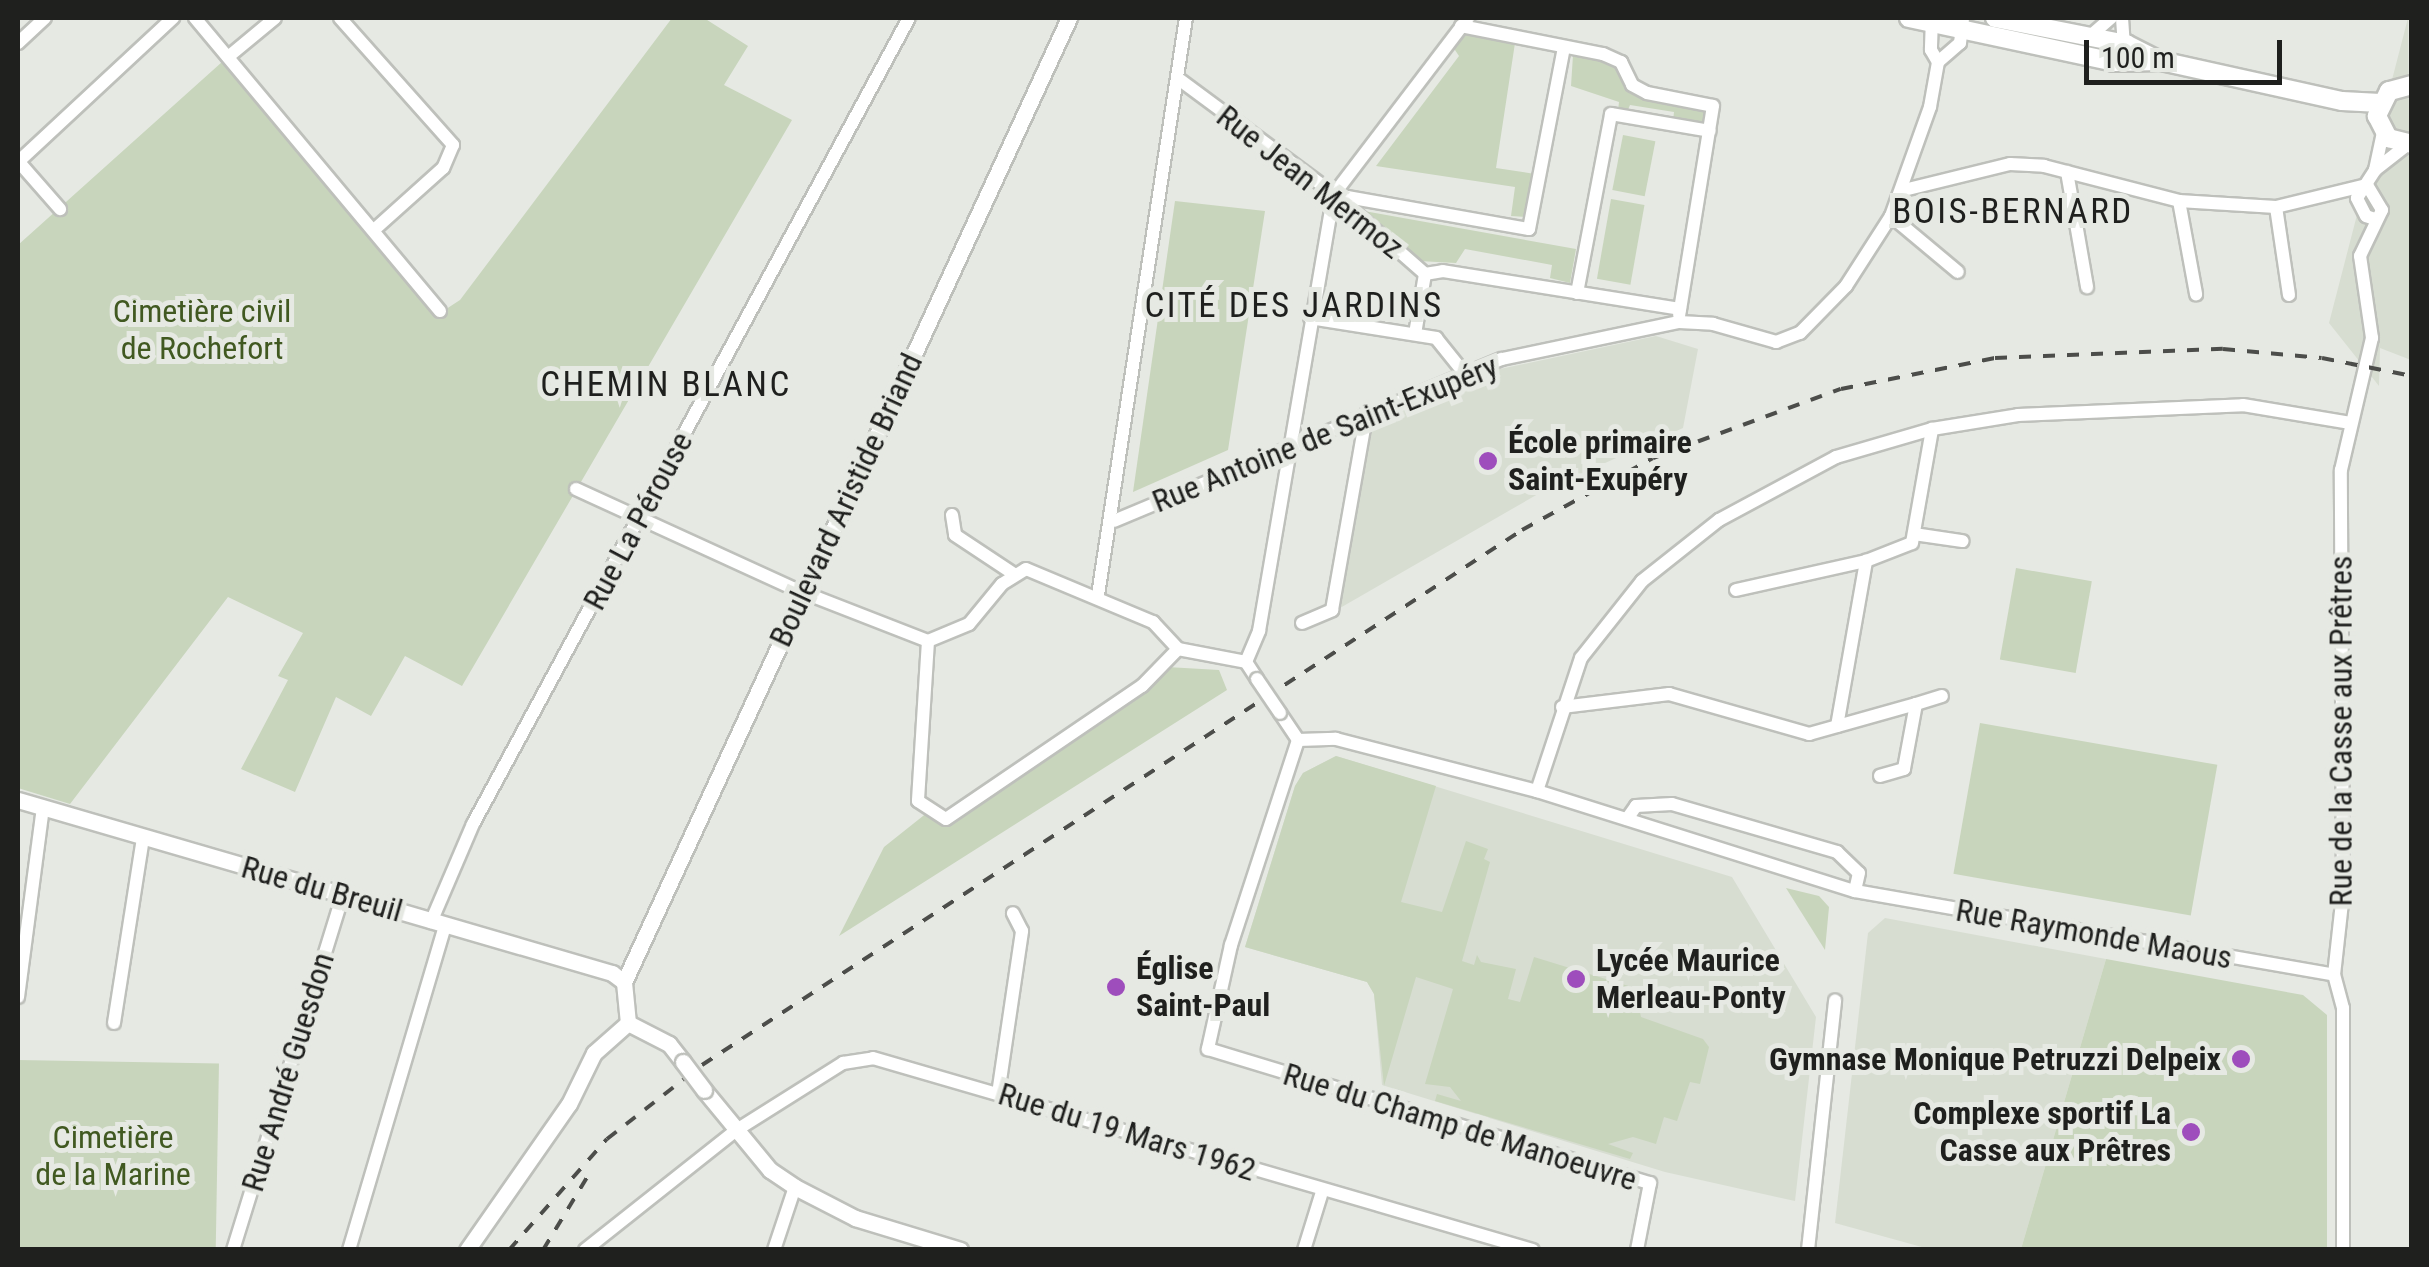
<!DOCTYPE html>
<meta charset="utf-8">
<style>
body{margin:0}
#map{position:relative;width:2429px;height:1267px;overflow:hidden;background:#e6e9e3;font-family:"Roboto Condensed",sans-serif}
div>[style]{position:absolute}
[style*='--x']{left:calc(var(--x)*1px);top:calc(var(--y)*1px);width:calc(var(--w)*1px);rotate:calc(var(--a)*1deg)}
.built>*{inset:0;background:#d7ddd1}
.green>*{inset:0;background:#c8d5bc;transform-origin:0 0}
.roads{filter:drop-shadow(2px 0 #bec0bb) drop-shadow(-2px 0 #bec0bb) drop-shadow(0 2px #bec0bb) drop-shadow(0 -2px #bec0bb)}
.minor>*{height:12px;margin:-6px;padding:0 6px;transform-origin:6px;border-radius:6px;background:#fff}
.tertiary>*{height:15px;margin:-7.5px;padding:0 7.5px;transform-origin:7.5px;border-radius:7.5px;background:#fff}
.secondary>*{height:18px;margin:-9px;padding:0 9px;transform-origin:9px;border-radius:9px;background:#fff}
.rail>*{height:4px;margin-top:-2px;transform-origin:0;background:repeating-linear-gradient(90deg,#4c4d4a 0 12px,transparent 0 24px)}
.bridges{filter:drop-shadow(2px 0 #bec0bb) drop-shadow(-2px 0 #bec0bb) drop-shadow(0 2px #bec0bb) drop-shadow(0 -2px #bec0bb)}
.minor-bridge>*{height:12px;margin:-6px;padding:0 6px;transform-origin:6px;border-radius:6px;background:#fff}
.tertiary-bridge>*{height:15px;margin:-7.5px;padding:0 7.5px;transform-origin:7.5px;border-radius:7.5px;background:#fff}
.dots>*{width:28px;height:28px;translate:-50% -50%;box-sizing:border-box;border:5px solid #e6e9e3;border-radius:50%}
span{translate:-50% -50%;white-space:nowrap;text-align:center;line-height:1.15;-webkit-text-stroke:10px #e6e9e3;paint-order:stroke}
.street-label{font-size:32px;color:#1f201e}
.park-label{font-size:32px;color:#415921}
.poi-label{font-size:32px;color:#1f201e;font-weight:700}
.left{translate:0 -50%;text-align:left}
.right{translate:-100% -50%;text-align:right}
.neighbourhood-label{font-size:35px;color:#1f201e;letter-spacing:2.5px}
.frame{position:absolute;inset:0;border:20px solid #1f201e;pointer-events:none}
.scale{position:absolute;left:2084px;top:40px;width:198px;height:45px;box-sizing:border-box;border:5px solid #1f201e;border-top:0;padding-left:12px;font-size:30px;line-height:35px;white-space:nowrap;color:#1f201e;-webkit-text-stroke:8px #e6e9e3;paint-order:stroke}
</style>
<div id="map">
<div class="built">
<div style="clip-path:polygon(2408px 18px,2411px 360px,2380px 348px,2379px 386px,2329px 323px)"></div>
<div style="clip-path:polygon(1656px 336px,1698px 349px,1683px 428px,1545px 490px,1340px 608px,1370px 431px,1381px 418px,1495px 370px)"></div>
<div style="clip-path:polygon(1336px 756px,1732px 877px,1816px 1017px,1795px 1201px,1665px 1172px,1382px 1085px,1374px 994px,1367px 982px,1245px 947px,1295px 786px,1303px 773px)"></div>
<div style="clip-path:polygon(1885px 918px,2106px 959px,2021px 1249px,1929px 1249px,1835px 1223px,1868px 933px)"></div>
</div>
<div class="green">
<div style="clip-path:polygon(672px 18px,704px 18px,748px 46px,724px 85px,792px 120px,462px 686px,405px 656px,371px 716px,336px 697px,295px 792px,241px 769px,288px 680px,278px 676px,303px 633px,228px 597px,70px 804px,18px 788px,18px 245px,222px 62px,437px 315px,460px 300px)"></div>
<div style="clip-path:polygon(1466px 35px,1515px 43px,1496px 168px,1535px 174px,1527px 217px,1511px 216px,1515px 187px,1376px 166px,1459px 56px,1453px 47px)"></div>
<div style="clip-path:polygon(1573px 55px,1611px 62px,1622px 77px,1706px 110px,1705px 122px,1673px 121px,1674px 112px,1630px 105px,1627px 112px,1618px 111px,1619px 102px,1571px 86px)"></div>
<div style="left:1623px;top:135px;width:33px;height:56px;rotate:11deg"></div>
<div style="left:1611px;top:199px;width:34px;height:81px;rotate:10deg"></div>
<div style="clip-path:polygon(1175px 201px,1265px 211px,1228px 450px,1133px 492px)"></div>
<div style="clip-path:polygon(1364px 211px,1576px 249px,1570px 283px,1550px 278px,1552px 265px,1465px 249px,1456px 263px,1419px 261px)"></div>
<div style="left:2016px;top:568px;width:77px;height:93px;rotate:10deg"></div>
<div style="clip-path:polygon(1167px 667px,1219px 670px,1227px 690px,839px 936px,884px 847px,928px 812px,946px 819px)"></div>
<div style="left:1980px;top:723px;width:241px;height:153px;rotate:10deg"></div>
<div style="clip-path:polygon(1336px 756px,1436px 786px,1401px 902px,1442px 912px,1466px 841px,1488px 849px,1484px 859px,1490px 862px,1462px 961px,1474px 965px,1477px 955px,1481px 962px,1516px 969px,1508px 999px,1520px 1002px,1534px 957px,1635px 988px,1641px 1017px,1703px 1039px,1709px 1047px,1700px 1084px,1690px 1082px,1677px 1121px,1664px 1117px,1656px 1144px,1633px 1137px,1608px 1144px,1633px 1153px,1630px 1159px,1435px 1101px,1437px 1094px,1461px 1101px,1450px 1087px,1425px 1084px,1453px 989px,1416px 977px,1384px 1086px,1374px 994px,1367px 982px,1245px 947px,1295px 786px,1303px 773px)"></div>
<div style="clip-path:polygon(1786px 888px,1819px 896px,1829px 907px,1825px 950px)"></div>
<div style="clip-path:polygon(2106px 959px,2303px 995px,2327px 1015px,2327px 1249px,2021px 1249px)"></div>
<div style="left:18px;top:1060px;width:201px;height:189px;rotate:1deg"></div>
</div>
<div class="roads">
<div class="minor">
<div style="--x:195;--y:18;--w:382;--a:50.1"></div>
<div style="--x:340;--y:18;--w:170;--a:48.3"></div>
<div style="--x:453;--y:145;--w:25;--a:113"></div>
<div style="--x:443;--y:168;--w:93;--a:138.1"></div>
<div style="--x:1932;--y:18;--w:32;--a:92"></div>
<div style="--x:1931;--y:50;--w:14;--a:60"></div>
<div style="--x:2122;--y:18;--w:29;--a:86"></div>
<div style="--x:1461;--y:26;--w:145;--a:11.2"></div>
<div style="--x:1603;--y:54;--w:20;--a:24"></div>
<div style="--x:1621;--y:62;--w:25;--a:64"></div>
<div style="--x:1632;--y:85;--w:17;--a:28"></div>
<div style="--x:1647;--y:93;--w:67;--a:11.1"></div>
<div style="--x:1713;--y:106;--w:212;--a:99.2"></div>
<div style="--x:2089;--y:37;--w:29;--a:-41"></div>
<div style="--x:18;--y:43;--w:37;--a:-43"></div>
<div style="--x:228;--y:57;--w:61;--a:-39.7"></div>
<div style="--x:1180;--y:80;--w:192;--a:36.5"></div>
<div style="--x:1334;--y:194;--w:121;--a:41.3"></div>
<div style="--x:1425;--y:274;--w:18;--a:-9"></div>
<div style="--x:1443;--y:271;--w:240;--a:9.1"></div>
<div style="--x:18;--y:161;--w:64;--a:48.8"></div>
<div style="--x:18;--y:162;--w:212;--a:-42.9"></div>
<div style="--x:2375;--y:170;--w:39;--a:-78"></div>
<div style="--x:2067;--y:172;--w:117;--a:80.1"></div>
<div style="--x:1904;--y:190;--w:109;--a:-13.8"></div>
<div style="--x:2010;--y:164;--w:34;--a:3"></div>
<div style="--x:2044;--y:166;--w:139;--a:14.5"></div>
<div style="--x:2179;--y:201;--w:97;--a:3.5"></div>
<div style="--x:2276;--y:207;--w:94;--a:-13.6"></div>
<div style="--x:1336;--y:195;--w:196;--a:10"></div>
<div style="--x:1529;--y:229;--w:185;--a:-79.1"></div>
<div style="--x:2179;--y:201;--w:95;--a:79.6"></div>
<div style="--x:2276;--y:207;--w:89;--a:81.6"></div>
<div style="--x:1891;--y:216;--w:87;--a:39.9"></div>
<div style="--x:2375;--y:219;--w:9;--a:-162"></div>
<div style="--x:2366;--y:216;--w:20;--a:-117"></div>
<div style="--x:2357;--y:198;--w:33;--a:-57"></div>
<div style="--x:2375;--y:170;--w:41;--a:-38"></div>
<div style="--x:1577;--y:293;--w:182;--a:-79.2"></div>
<div style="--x:1611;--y:114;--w:100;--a:9.7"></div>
<div style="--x:1310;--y:318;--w:128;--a:9"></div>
<div style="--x:1436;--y:338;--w:45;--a:51.3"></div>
<div style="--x:1415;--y:334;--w:61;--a:-80.5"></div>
<div style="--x:576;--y:489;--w:238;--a:24.6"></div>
<div style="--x:792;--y:588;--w:146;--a:21.3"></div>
<div style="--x:928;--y:641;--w:44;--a:-22.5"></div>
<div style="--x:969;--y:624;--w:52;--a:-50.5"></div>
<div style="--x:1002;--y:584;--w:28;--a:-32"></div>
<div style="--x:1026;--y:569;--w:138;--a:22.7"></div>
<div style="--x:1153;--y:622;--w:37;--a:47"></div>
<div style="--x:952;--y:515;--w:20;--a:81"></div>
<div style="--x:955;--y:535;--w:71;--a:33.5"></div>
<div style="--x:1114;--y:521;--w:420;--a:-22.7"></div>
<div style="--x:1502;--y:359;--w:181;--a:-11.8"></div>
<div style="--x:1679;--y:322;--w:34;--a:3"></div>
<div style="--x:1713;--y:324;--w:66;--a:15.9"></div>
<div style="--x:1776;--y:342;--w:26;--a:-21"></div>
<div style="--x:1800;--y:333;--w:66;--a:-45.6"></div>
<div style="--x:1846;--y:286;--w:83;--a:-57.3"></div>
<div style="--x:1891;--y:216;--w:116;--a:-70.3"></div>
<div style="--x:1930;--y:107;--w:46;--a:-79.9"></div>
<div style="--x:1938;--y:62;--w:29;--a:-41"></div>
<div style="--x:1960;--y:43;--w:25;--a:-83"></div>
<div style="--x:1914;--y:534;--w:49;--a:8.3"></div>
<div style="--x:1736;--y:590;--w:133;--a:-12.6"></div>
<div style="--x:1098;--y:595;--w:584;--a:-81.33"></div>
<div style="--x:1302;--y:623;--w:33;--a:-23"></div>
<div style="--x:1332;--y:610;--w:201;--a:-80"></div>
<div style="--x:928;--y:641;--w:160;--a:93.6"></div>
<div style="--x:918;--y:801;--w:33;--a:33"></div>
<div style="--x:946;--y:819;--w:237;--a:-34.2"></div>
<div style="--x:1142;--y:686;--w:52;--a:-45.8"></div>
<div style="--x:1178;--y:649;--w:69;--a:10.8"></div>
<div style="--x:1246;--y:662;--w:20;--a:57"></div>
<div style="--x:1246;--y:662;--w:34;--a:-67"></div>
<div style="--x:1259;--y:631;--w:443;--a:-80.3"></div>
<div style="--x:1334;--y:194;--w:221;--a:-52.7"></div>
<div style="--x:1916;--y:704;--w:27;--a:-17"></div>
<div style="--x:1562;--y:707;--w:108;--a:-6.9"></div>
<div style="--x:1669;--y:694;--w:146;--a:15.9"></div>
<div style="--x:1809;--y:734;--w:111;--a:-15.7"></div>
<div style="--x:1916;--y:704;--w:66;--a:100.5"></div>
<div style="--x:1904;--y:769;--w:25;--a:164"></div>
<div style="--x:1280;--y:713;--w:32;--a:56"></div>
<div style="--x:1837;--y:726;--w:168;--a:-80"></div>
<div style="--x:1866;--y:561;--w:49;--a:-21.4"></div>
<div style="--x:1912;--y:543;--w:116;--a:-80"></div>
<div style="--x:1298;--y:740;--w:38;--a:-2"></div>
<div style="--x:1336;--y:739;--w:208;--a:14.5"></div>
<div style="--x:1537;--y:791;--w:333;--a:17.5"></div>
<div style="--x:1855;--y:891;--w:486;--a:9.9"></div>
<div style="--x:1298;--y:740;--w:216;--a:108.1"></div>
<div style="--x:1231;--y:945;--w:107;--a:102.5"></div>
<div style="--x:1208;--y:1049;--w:462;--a:16.9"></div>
<div style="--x:1650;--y:1183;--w:68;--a:101"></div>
<div style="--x:1537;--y:791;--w:140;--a:-71.7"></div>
<div style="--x:1581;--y:658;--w:98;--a:-51.6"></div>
<div style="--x:1642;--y:581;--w:98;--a:-38.4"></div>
<div style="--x:1719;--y:520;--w:133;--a:-28.3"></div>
<div style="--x:1836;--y:457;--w:100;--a:-16.3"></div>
<div style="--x:1932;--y:429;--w:87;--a:-9.2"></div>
<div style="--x:2018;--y:415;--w:225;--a:-2.5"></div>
<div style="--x:2243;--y:405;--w:109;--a:9.5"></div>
<div style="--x:1627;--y:819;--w:16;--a:-55"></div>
<div style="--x:1636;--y:806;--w:36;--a:-3"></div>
<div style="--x:1672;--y:804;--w:172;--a:16.2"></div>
<div style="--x:1837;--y:852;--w:30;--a:44"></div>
<div style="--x:1859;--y:873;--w:18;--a:103"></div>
<div style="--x:431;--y:922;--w:107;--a:-66.8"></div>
<div style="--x:473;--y:824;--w:916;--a:-61.59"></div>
<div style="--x:18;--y:997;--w:192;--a:-82.5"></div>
<div style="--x:114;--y:1023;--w:188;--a:-81.1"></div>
<div style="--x:998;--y:1094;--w:165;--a:-81.6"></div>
<div style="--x:1022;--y:931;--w:20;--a:-117"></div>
<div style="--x:233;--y:1250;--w:372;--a:-72.8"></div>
<div style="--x:349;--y:1250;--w:339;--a:-73.5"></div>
<div style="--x:585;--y:1250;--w:191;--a:-38.4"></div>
<div style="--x:735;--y:1131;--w:128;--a:-32.2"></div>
<div style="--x:843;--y:1063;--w:30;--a:-9"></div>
<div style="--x:873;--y:1058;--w:687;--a:16.22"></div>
<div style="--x:774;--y:1250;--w:66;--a:-71.6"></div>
<div style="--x:1304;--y:1250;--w:61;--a:-72.8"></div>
<div style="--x:1808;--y:1250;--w:251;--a:-83.8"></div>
<div style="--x:2343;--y:1250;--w:242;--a:-90"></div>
<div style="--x:2343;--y:1008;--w:34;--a:-105"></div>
<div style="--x:2334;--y:975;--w:81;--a:-83.7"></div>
<div style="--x:2343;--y:894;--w:424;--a:-90.3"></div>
<div style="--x:2341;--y:470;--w:136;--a:-76.8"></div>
<div style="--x:2372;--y:338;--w:83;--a:-98.3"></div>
<div style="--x:2360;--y:256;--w:51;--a:-64.4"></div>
<div style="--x:2382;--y:210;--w:29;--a:-121"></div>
</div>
<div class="tertiary">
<div style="--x:18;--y:800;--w:619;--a:16.24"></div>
<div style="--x:612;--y:973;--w:15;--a:37"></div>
<div style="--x:628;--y:1023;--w:41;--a:-95.6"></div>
<div style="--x:624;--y:982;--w:1062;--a:-65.22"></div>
<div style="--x:628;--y:1023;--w:46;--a:27.1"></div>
<div style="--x:669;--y:1044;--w:23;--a:52"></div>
<div style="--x:704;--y:1090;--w:104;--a:50.5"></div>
<div style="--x:770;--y:1170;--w:30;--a:34"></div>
<div style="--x:795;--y:1187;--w:68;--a:27.3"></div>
<div style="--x:855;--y:1218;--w:110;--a:16.9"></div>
<div style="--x:467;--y:1250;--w:178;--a:-55.1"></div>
<div style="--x:569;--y:1104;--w:57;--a:-63.9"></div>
<div style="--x:594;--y:1053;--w:45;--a:-41.4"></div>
</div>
<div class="secondary">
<div style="--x:1909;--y:18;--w:210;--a:12.1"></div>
<div style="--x:2114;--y:62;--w:47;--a:-1.2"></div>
<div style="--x:2161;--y:61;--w:185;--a:12.5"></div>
<div style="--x:2342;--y:101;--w:38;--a:3"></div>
<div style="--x:1995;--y:18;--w:134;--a:11.2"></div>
<div style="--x:2126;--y:44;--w:31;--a:27"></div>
<div style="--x:2412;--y:85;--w:24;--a:165"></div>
<div style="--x:2389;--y:91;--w:28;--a:116"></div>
<div style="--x:2377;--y:116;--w:25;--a:63"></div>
<div style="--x:2388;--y:138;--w:25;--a:14"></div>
</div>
</div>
<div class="rail">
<div style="--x:509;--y:1250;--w:148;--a:-48.6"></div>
<div style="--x:607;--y:1139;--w:120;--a:-37.9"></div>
<div style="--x:702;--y:1065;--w:979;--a:-33.12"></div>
<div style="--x:1522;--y:530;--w:149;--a:-28.8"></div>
<div style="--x:1653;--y:458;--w:200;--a:-20.2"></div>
<div style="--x:1841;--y:389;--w:157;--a:-11.4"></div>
<div style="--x:1995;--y:358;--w:228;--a:-2.3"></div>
<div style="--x:2223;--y:349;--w:99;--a:5.2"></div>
<div style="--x:2322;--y:358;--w:92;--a:11.3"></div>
<div style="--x:543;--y:1250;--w:95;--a:-58.8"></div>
</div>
<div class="bridges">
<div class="minor-bridge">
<div style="--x:1257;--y:679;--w:41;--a:55.9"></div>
</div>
<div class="tertiary-bridge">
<div style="--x:683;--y:1062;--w:35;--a:53"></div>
</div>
</div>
<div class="dots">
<div style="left:1488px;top:461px;background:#9e4dbc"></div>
<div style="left:1576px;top:979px;background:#9e4dbc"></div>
<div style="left:1116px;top:987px;background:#9e4dbc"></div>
<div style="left:2241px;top:1059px;background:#9e4dbc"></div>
<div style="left:2191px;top:1132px;background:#9e4dbc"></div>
</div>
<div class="street-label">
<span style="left:1310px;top:182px;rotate:38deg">Rue Jean Mermoz</span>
<span style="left:1325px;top:434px;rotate:-22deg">Rue Antoine de Saint-Exupéry</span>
<span style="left:846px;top:500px;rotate:-65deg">Boulevard Aristide Briand</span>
<span style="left:638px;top:521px;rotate:-62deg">Rue La Pérouse</span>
<span style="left:2341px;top:731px;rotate:-90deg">Rue de la Casse aux Prêtres</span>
<span style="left:322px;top:889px;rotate:16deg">Rue du Breuil</span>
<span style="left:2094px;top:934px;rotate:10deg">Rue Raymonde Maous</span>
<span style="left:288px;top:1072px;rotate:-73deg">Rue André Guesdon</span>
<span style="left:1460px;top:1127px;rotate:17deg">Rue du Champ de Manoeuvre</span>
<span style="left:1127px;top:1132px;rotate:17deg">Rue du 19 Mars 1962</span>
</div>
<div class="park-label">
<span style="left:202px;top:330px">Cimetière civil<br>de Rochefort</span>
<span style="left:113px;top:1156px">Cimetière<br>de la Marine</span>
</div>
<div class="poi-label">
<span class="left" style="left:1508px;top:461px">École primaire<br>Saint-Exupéry</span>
<span class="left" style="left:1596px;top:979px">Lycée Maurice<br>Merleau-Ponty</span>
<span class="left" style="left:1136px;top:987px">Église<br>Saint-Paul</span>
<span class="right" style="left:2221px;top:1059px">Gymnase Monique Petruzzi Delpeix</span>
<span class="right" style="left:2171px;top:1132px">Complexe sportif La<br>Casse aux Prêtres</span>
</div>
<div class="neighbourhood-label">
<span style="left:2013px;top:212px">BOIS-BERNARD</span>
<span style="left:1294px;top:306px">CITÉ DES JARDINS</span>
<span style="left:666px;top:385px">CHEMIN BLANC</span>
</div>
<div class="frame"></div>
<div class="scale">100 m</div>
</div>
